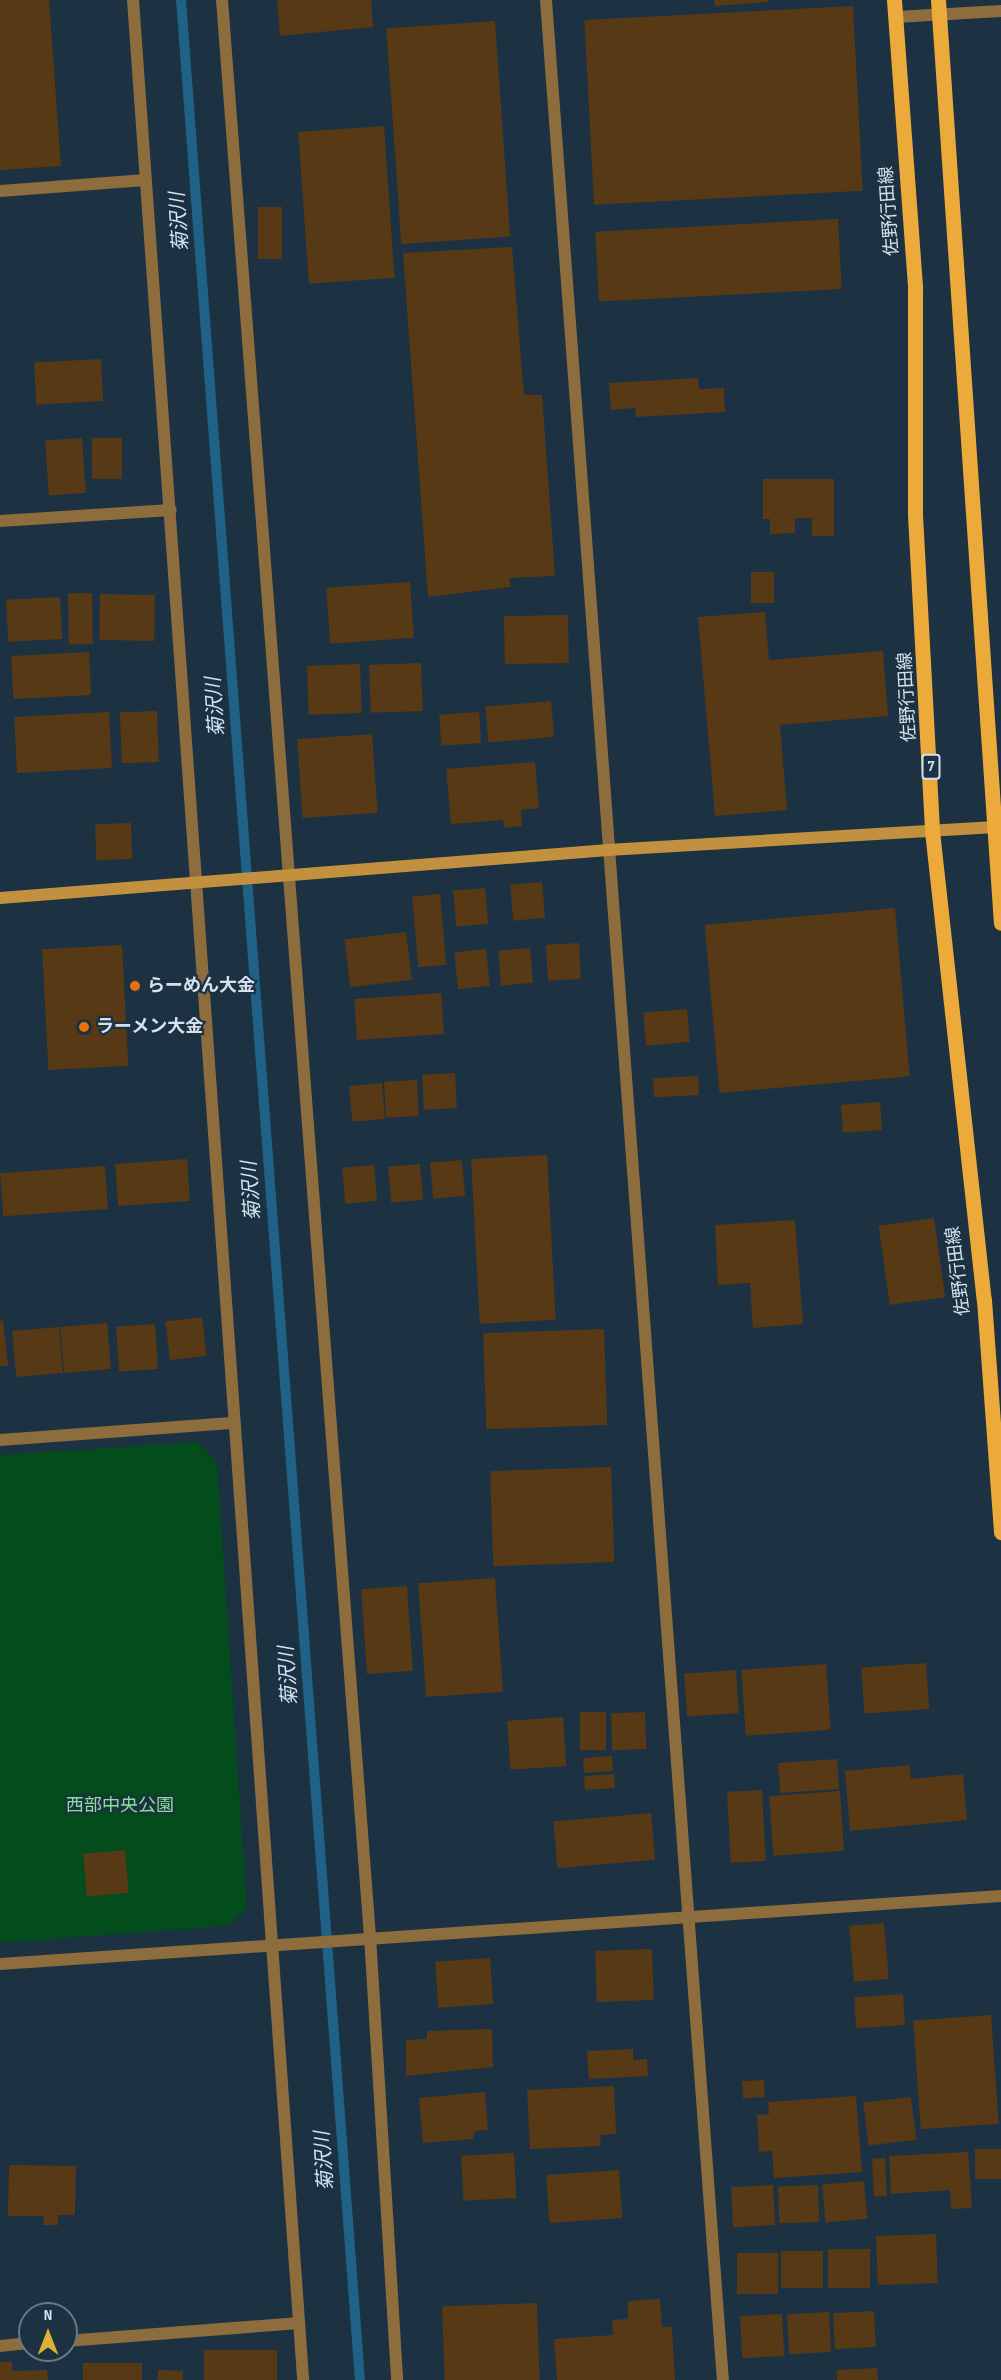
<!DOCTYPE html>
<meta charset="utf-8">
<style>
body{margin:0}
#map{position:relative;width:1001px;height:2380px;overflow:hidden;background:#1c3142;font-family:"Sofia Sans Condensed","Noto Sans JP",sans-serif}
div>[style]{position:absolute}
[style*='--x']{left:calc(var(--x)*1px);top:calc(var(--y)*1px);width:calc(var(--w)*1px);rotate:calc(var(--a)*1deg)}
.green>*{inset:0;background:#034c1b}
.stream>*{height:10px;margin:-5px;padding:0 5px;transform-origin:5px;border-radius:5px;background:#206287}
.building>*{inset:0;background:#573a15;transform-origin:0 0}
.street>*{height:12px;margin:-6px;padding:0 6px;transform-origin:6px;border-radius:6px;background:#8d6d3d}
.secondary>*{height:12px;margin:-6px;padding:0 6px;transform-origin:6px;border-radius:6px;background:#c2903e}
.primary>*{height:15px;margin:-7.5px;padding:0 7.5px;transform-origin:7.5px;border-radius:7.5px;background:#ebaa39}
.dots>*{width:16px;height:16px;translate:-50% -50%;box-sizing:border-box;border:3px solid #1c3142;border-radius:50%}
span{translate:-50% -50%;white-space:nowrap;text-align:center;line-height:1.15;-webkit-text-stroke:4.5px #1c3142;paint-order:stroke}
.shield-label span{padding:2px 4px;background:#1c3142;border:2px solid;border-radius:4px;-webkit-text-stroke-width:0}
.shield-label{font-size:16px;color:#d5e2ed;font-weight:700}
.street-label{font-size:18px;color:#d5e2ed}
.poi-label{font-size:18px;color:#d5e2ed;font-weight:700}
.left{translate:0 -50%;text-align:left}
.park-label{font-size:18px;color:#85e193}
.water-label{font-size:20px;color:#d0e4f1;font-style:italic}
.north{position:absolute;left:18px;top:2302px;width:60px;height:60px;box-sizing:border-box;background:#1c3142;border:2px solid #667886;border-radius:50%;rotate:0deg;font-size:16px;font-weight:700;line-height:24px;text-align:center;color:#d5e2ed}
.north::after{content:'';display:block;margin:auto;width:21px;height:27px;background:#dcb233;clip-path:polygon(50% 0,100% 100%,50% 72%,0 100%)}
</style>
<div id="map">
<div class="green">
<div style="clip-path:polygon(198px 1442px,217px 1461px,247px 1909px,227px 1926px,0 1943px,0 1455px)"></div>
</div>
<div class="stream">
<div style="--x:181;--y:0;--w:2387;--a:85.7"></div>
</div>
<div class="building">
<div style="clip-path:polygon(0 0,49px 0,61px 166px,0 170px)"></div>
<div style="clip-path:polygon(277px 0,371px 0,373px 27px,280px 36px)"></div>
<div style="clip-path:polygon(714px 0,768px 0,768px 2px,715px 6px)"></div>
<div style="left:853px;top:6px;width:185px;height:269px;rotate:87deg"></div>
<div style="left:495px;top:21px;width:216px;height:109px;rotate:86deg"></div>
<div style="left:384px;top:126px;width:152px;height:86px;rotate:86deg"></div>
<div style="left:258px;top:207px;width:24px;height:52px"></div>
<div style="left:838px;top:219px;width:70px;height:243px;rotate:87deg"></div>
<div style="clip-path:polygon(512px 247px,524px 395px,542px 395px,555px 576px,509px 578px,511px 587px,428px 597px,403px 253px)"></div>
<div style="left:101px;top:359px;width:42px;height:67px;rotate:87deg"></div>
<div style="clip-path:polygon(698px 378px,699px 389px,724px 388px,725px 412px,636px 417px,635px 408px,611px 410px,609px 383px)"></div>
<div style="left:82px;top:438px;width:55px;height:37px;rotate:86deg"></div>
<div style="left:92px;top:438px;width:30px;height:41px"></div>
<div style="clip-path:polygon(763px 479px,834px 479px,834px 536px,812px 536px,812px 518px,795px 518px,795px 533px,770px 534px,770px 519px,763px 519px)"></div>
<div style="left:751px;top:572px;width:23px;height:31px"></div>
<div style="left:410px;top:582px;width:56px;height:84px;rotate:86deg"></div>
<div style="left:92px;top:593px;width:51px;height:24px;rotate:89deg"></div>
<div style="left:100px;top:594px;width:55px;height:46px;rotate:1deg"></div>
<div style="left:60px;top:597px;width:42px;height:54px;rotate:87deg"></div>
<div style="clip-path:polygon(765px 612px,769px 660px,883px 651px,888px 716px,780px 725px,787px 810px,715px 816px,698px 617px)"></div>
<div style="left:568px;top:615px;width:48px;height:64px;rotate:89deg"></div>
<div style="left:89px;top:652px;width:43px;height:78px;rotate:87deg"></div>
<div style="left:421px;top:663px;width:48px;height:52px;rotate:88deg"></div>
<div style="left:360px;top:664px;width:49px;height:53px;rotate:88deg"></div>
<div style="left:551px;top:701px;width:36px;height:66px;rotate:85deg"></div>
<div style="left:157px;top:711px;width:51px;height:37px;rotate:88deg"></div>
<div style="left:109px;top:712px;width:56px;height:95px;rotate:87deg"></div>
<div style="left:479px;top:712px;width:31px;height:40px;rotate:86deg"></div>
<div style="left:372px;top:734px;width:79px;height:75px;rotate:86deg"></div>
<div style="clip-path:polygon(535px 762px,539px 808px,521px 810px,522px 826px,504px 828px,503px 820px,451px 824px,446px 769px)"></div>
<div style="left:131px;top:823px;width:36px;height:36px;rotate:88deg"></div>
<div style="left:542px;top:882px;width:36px;height:32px;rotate:85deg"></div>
<div style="left:485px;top:888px;width:36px;height:32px;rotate:85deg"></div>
<div style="left:440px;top:894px;width:71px;height:28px;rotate:85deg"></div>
<div style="left:895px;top:908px;width:169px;height:191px;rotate:85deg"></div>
<div style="left:406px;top:932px;width:48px;height:62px;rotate:83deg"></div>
<div style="left:579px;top:943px;width:36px;height:33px;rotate:87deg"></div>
<div style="left:122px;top:945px;width:121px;height:80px;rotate:87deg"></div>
<div style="left:530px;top:948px;width:35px;height:32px;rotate:85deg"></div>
<div style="left:486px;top:949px;width:37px;height:32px;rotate:84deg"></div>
<div style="left:441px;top:993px;width:41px;height:87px;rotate:86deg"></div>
<div style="left:687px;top:1009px;width:33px;height:44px;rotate:85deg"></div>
<div style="left:455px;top:1073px;width:35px;height:33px;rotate:87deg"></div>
<div style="left:698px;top:1076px;width:19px;height:45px;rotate:87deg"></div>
<div style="left:417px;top:1080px;width:36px;height:33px;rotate:87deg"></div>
<div style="left:382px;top:1083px;width:36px;height:33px;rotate:85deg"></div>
<div style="left:880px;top:1102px;width:28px;height:39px;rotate:86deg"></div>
<div style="left:547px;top:1155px;width:165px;height:76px;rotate:87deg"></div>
<div style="left:187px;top:1159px;width:42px;height:72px;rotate:86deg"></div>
<div style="left:462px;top:1160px;width:36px;height:32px;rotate:85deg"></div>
<div style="left:420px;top:1164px;width:36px;height:32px;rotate:85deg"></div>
<div style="left:374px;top:1165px;width:36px;height:32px;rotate:85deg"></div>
<div style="left:105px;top:1166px;width:43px;height:105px;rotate:86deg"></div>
<div style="left:934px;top:1218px;width:80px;height:56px;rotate:82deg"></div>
<div style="clip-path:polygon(795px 1220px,803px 1324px,753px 1328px,750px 1283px,718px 1285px,715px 1225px)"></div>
<div style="left:202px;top:1317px;width:39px;height:37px;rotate:83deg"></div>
<div style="clip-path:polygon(3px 1320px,8px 1366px,0 1366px,0 1321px)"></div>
<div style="left:107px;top:1323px;width:46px;height:47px;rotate:85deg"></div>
<div style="left:155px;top:1324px;width:45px;height:39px;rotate:86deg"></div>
<div style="left:59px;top:1327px;width:46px;height:47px;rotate:85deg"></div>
<div style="left:604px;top:1329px;width:96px;height:121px;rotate:88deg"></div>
<div style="left:611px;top:1467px;width:95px;height:121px;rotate:88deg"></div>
<div style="left:495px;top:1578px;width:114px;height:77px;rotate:86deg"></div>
<div style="left:407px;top:1586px;width:85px;height:46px;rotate:86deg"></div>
<div style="left:926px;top:1663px;width:46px;height:65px;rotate:86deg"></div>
<div style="left:826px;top:1664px;width:66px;height:85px;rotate:86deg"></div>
<div style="left:736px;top:1670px;width:43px;height:52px;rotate:86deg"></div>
<div style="left:580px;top:1712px;width:26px;height:38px"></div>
<div style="left:645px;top:1712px;width:37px;height:34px;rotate:88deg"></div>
<div style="left:563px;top:1717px;width:49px;height:56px;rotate:86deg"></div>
<div style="left:612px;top:1756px;width:15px;height:29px;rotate:86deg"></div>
<div style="left:837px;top:1759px;width:30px;height:59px;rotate:86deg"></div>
<div style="clip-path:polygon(909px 1765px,911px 1779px,963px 1774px,967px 1820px,850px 1831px,845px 1771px)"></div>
<div style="left:614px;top:1774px;width:14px;height:30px;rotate:86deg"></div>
<div style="left:762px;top:1790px;width:71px;height:35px;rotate:87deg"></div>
<div style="left:840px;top:1791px;width:60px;height:71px;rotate:86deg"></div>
<div style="left:651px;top:1813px;width:47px;height:98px;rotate:85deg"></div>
<div style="left:125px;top:1850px;width:43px;height:42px;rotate:85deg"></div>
<div style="left:884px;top:1923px;width:56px;height:35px;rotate:85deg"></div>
<div style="left:652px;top:1949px;width:51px;height:57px;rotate:88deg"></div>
<div style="left:490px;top:1958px;width:46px;height:55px;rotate:86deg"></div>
<div style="left:903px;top:1994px;width:31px;height:49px;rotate:86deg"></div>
<div style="left:991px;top:2015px;width:109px;height:78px;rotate:86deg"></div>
<div style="clip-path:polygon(492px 2029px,493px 2067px,406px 2076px,406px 2040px,427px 2039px,427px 2031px)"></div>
<div style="clip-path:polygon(633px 2049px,633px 2060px,647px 2059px,648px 2076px,589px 2079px,587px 2051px)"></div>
<div style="left:764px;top:2080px;width:17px;height:22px;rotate:87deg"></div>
<div style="clip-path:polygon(614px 2086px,616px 2134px,600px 2135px,601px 2146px,530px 2149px,527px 2090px)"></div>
<div style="clip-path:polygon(485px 2092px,488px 2130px,475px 2131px,473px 2139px,423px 2143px,419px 2098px)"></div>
<div style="clip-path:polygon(856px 2096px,862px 2172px,774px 2178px,772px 2151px,759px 2152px,757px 2115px,769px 2114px,768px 2102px)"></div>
<div style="left:911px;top:2097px;width:43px;height:48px;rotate:83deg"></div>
<div style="left:1001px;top:2149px;width:30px;height:26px;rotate:90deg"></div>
<div style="clip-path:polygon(968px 2152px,972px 2208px,951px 2209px,950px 2190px,891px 2194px,889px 2156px)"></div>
<div style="left:514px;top:2153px;width:45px;height:53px;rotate:87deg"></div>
<div style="left:885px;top:2158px;width:38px;height:13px;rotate:87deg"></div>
<div style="clip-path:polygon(9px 2165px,76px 2166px,75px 2215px,58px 2215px,58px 2225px,43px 2225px,44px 2216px,8px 2216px)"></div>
<div style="left:619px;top:2170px;width:48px;height:73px;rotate:86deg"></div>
<div style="left:864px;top:2181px;width:38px;height:42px;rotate:85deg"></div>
<div style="left:773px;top:2185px;width:40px;height:42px;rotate:87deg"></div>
<div style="left:818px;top:2185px;width:37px;height:40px;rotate:88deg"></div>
<div style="left:936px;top:2234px;width:49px;height:60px;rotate:88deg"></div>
<div style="left:828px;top:2249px;width:42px;height:39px"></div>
<div style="left:781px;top:2251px;width:42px;height:37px"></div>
<div style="left:778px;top:2253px;width:41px;height:41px;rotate:90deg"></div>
<div style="clip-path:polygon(660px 2299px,662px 2327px,672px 2327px,675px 2380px,557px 2380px,554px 2339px,613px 2335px,612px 2320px,628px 2319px,628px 2301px)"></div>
<div style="left:537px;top:2303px;width:77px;height:95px;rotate:88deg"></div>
<div style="left:874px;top:2311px;width:36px;height:41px;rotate:87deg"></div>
<div style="left:829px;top:2312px;width:40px;height:42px;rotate:87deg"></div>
<div style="left:782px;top:2314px;width:42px;height:42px;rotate:87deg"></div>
<div style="left:204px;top:2350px;width:73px;height:30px"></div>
<div style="clip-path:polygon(0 2362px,12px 2362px,12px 2371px,47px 2370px,48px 2380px,0 2380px)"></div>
<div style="left:83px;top:2363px;width:59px;height:17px"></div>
<div style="clip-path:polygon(877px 2368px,878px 2380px,837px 2380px,837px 2370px)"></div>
<div style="left:158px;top:2370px;width:25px;height:10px;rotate:2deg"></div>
</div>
<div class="street">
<div style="--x:133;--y:0;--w:2386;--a:85.91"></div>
<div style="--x:222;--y:0;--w:1942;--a:85.63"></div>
<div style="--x:370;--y:1936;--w:445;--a:86.5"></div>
<div style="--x:546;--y:0;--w:2387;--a:85.75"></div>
<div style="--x:896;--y:17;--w:105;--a:-3.3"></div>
<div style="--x:0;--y:191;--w:146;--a:-4.3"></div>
<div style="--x:0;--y:521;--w:171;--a:-3.7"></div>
<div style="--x:0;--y:1440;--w:235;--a:-4.2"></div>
<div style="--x:0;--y:1964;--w:1003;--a:-3.89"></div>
<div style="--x:66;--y:2341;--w:234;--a:-4.4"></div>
<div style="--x:0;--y:2346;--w:30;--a:-6"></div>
</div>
<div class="secondary">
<div style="--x:0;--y:898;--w:610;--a:-4.51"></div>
<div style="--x:608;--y:850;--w:388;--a:-3.4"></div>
</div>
<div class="primary">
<div style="--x:894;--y:0;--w:289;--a:85.8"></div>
<div style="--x:915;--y:288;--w:227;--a:90"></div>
<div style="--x:915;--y:515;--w:316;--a:86.9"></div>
<div style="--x:932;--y:831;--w:472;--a:83.7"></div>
<div style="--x:984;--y:1300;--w:233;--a:85.8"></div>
<div style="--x:938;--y:0;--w:925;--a:86.1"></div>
</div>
<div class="dots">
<div style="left:135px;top:986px;background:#e8710a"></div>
<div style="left:84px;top:1027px;background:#e8710a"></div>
</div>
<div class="shield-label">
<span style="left:931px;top:767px">7</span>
</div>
<div class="street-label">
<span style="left:890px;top:211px;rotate:-94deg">佐野行田線</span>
<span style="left:908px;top:697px;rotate:-93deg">佐野行田線</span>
<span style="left:959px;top:1271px;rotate:-97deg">佐野行田線</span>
</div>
<div class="poi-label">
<span class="left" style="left:147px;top:986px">らーめん大金</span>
<span class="left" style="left:96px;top:1027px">ラーメン大金</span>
</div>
<div class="park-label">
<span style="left:120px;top:1806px">西部中央公園</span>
</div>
<div class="water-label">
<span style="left:180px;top:222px;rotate:-94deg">菊沢川</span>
<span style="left:216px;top:707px;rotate:-94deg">菊沢川</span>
<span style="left:252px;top:1191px;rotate:-94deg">菊沢川</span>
<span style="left:289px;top:1676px;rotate:-94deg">菊沢川</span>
<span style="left:325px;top:2161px;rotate:-94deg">菊沢川</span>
</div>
<div class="north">N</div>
</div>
